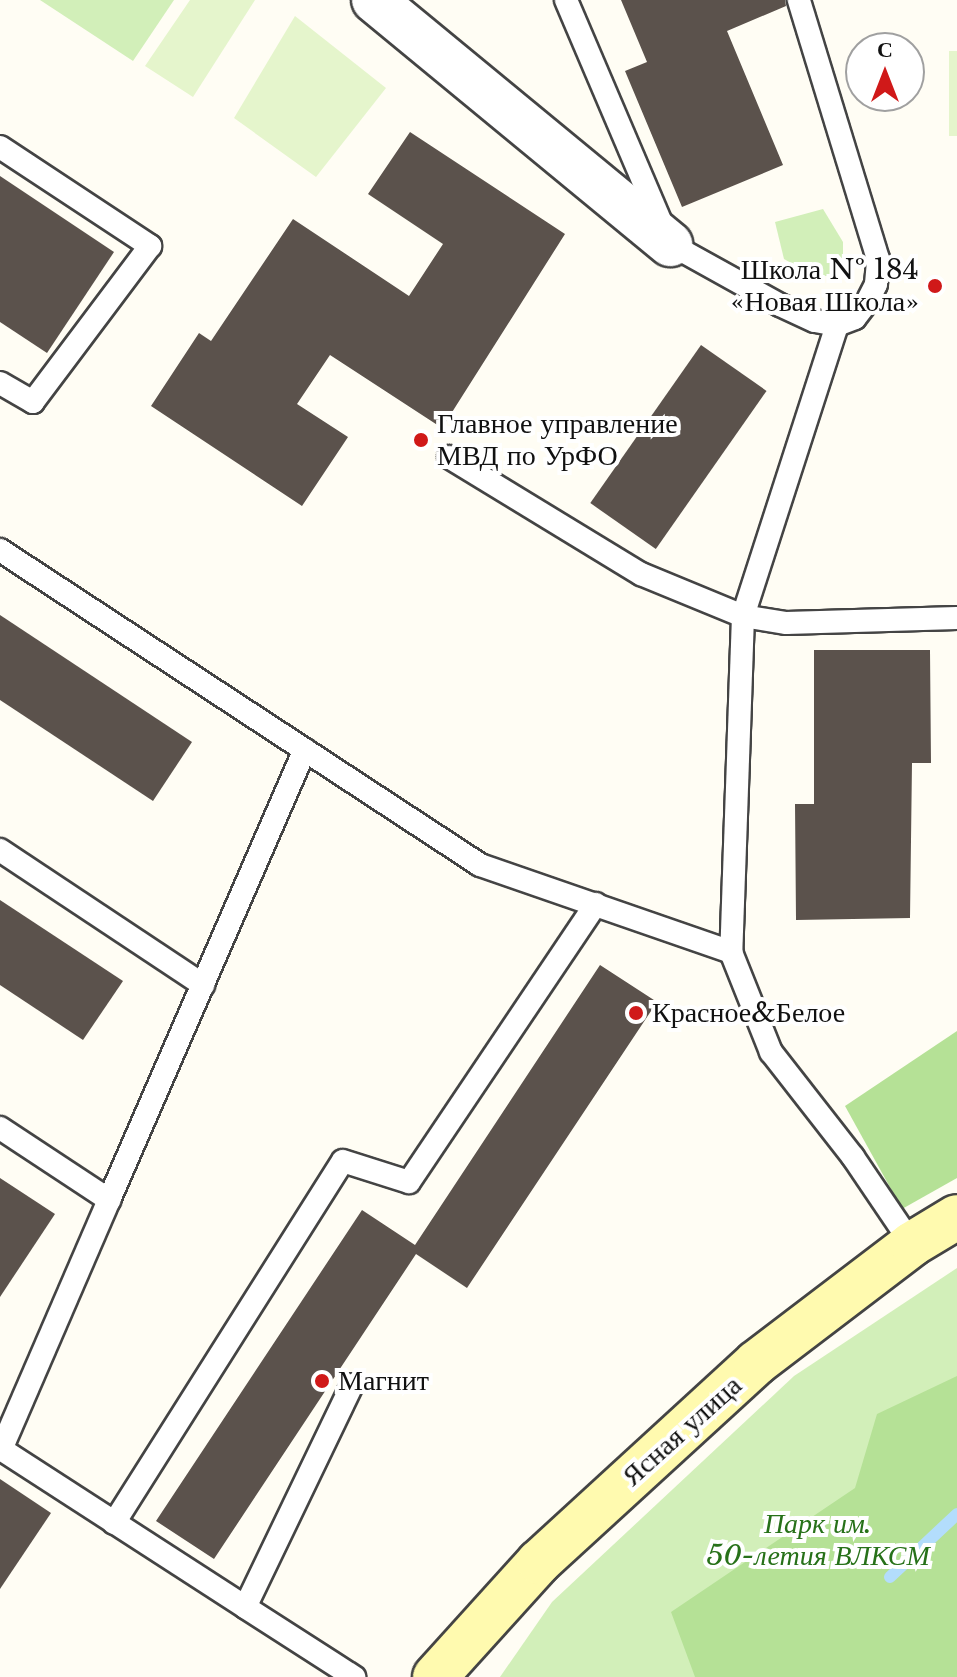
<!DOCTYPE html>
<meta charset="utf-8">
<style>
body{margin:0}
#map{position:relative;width:957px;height:1677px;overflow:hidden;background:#fffdf4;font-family:"Libre Baskerville",serif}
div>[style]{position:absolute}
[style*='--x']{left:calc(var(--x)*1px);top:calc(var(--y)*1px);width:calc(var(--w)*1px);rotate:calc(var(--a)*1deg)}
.green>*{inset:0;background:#d2efb9}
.forest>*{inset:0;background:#b5e196}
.pitch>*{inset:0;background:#e5f5cc;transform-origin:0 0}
.stream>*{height:12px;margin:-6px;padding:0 6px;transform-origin:6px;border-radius:6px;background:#b3ddfc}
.building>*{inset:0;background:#5b524c;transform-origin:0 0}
.roads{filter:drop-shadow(2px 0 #444) drop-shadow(-2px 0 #444) drop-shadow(0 2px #444) drop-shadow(0 -2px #444)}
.lane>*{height:22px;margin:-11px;padding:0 11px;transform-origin:11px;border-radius:11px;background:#fff}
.street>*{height:44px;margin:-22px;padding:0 22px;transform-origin:22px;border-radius:22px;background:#fff}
.secondary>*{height:44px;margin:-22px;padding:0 22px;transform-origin:22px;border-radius:22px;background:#fffaaf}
.dots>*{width:22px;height:22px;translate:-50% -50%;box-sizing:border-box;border:4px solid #fff;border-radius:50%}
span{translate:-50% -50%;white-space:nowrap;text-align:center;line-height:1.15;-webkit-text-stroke:8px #fff;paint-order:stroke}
.poi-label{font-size:28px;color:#111}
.right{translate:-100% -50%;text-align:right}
.left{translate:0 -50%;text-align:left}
.street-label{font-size:28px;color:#111}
.park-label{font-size:28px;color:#277119;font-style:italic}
.north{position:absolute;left:845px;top:32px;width:80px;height:80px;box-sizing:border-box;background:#fff;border:2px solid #a0a0a0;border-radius:50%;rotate:0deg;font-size:22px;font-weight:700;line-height:32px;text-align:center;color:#111}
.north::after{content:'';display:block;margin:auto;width:28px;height:36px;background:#d01919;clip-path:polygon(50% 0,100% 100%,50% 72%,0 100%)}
</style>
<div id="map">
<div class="green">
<div style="clip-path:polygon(40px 0,174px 0,133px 61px)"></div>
<div style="clip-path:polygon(823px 209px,843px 242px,843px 256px,831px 276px,814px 276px,784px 259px,775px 222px)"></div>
<div style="clip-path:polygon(957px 1268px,957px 1677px,500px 1677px,552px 1602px,794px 1376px)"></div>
</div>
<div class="forest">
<div style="clip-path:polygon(957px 1031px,957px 1178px,902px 1209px,845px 1106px)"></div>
<div style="clip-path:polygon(957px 1376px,957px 1677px,695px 1677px,671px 1612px,855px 1488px,877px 1414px)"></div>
</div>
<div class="pitch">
<div style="clip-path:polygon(190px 0,255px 0,193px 97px,145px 66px)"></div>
<div style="clip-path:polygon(295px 16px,386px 88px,316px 177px,234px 118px)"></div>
<div style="left:949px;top:51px;width:8px;height:85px"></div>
</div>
<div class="stream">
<div style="--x:890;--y:1577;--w:92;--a:-43.2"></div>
</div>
<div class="building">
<div style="clip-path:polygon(621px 0,785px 0,786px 6px,727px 31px,783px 165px,682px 207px,625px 71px,647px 62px)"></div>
<div style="clip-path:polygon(410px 132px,565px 234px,442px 428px,330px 355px,297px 404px,348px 437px,302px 506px,151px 406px,199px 333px,211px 341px,293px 219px,409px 296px,443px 244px,368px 194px)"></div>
<div style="clip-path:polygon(0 176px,114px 252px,47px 353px,0 322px)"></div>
<div style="left:701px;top:345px;width:80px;height:193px;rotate:35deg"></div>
<div style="clip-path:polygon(0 615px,192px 742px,153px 801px,0 700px)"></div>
<div style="clip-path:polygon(814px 650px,930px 650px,931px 763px,912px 763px,910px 918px,796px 920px,795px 804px,814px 804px)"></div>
<div style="clip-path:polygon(0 900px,123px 981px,83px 1040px,0 985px)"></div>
<div style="clip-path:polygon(600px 965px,657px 1002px,467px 1288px,416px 1254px,214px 1559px,156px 1521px,362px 1210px,415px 1245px)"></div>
<div style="clip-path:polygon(0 1178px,55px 1214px,0 1297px)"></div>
<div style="clip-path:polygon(0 1479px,51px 1513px,0 1589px)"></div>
</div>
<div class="roads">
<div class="lane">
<div style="--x:566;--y:0;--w:265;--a:66.9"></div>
<div style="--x:670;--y:244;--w:126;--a:29"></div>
<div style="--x:780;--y:305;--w:38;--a:25"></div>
<div style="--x:815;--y:321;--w:22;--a:10"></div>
<div style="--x:837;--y:325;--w:19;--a:-21"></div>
<div style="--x:855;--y:318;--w:20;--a:-53"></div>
<div style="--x:867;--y:302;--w:20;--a:-63"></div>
<div style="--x:876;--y:284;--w:25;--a:-85"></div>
<div style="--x:878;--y:259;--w:271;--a:-107"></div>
<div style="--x:0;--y:147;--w:180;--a:33.4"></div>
<div style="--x:150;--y:246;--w:195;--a:126.9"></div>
<div style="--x:33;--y:402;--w:38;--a:-150"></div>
<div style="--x:837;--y:325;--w:306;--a:107.9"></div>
<div style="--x:743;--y:616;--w:336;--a:92"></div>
<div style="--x:731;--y:952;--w:108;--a:68.2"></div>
<div style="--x:771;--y:1052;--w:133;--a:52"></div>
<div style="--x:853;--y:1157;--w:105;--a:55.9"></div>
<div style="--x:449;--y:457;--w:225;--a:31.4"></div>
<div style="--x:641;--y:574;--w:110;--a:22.4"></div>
<div style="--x:743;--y:616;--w:44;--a:9.2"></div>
<div style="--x:786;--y:623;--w:171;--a:-1.7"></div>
<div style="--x:0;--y:550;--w:574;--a:33.27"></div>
<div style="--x:480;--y:865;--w:266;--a:19.1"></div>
<div style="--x:0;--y:850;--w:244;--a:33.6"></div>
<div style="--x:0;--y:1128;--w:131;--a:33.4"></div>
<div style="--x:109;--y:1200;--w:491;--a:-66.5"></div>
<div style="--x:109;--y:1200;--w:271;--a:113.4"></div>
<div style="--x:1;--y:1449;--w:291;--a:32.9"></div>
<div style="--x:352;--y:1385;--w:246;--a:115.7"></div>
<div style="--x:245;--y:1607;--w:130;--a:32.7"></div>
<div style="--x:114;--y:1523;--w:428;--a:-57.7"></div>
<div style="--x:343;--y:1161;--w:69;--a:17.7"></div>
<div style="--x:409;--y:1182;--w:335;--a:-56.1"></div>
</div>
<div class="street">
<div style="--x:374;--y:0;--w:384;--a:39.5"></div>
</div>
<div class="secondary">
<div style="--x:435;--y:1677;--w:155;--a:-47.9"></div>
<div style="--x:539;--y:1562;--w:294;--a:-42.5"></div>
<div style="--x:756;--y:1363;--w:196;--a:-37.3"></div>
<div style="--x:912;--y:1244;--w:52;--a:-31"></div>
</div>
</div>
<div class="dots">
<div style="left:935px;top:286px;background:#d01919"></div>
<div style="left:421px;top:440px;background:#d01919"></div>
<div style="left:636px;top:1013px;background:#d01919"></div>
<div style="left:322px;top:1381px;background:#d01919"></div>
</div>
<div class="poi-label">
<span class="right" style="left:919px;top:286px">Школа № 184<br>«Новая Школа»</span>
<span class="left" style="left:437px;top:440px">Главное управление<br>МВД по УрФО</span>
<span class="left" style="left:652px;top:1013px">Красное&amp;Белое</span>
<span class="left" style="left:338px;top:1381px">Магнит</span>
</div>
<div class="street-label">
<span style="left:682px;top:1431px;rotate:-42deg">Ясная улица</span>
</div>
<div class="park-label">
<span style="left:818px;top:1540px">Парк им.<br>50-летия ВЛКСМ</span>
</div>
<div class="north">С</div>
</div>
